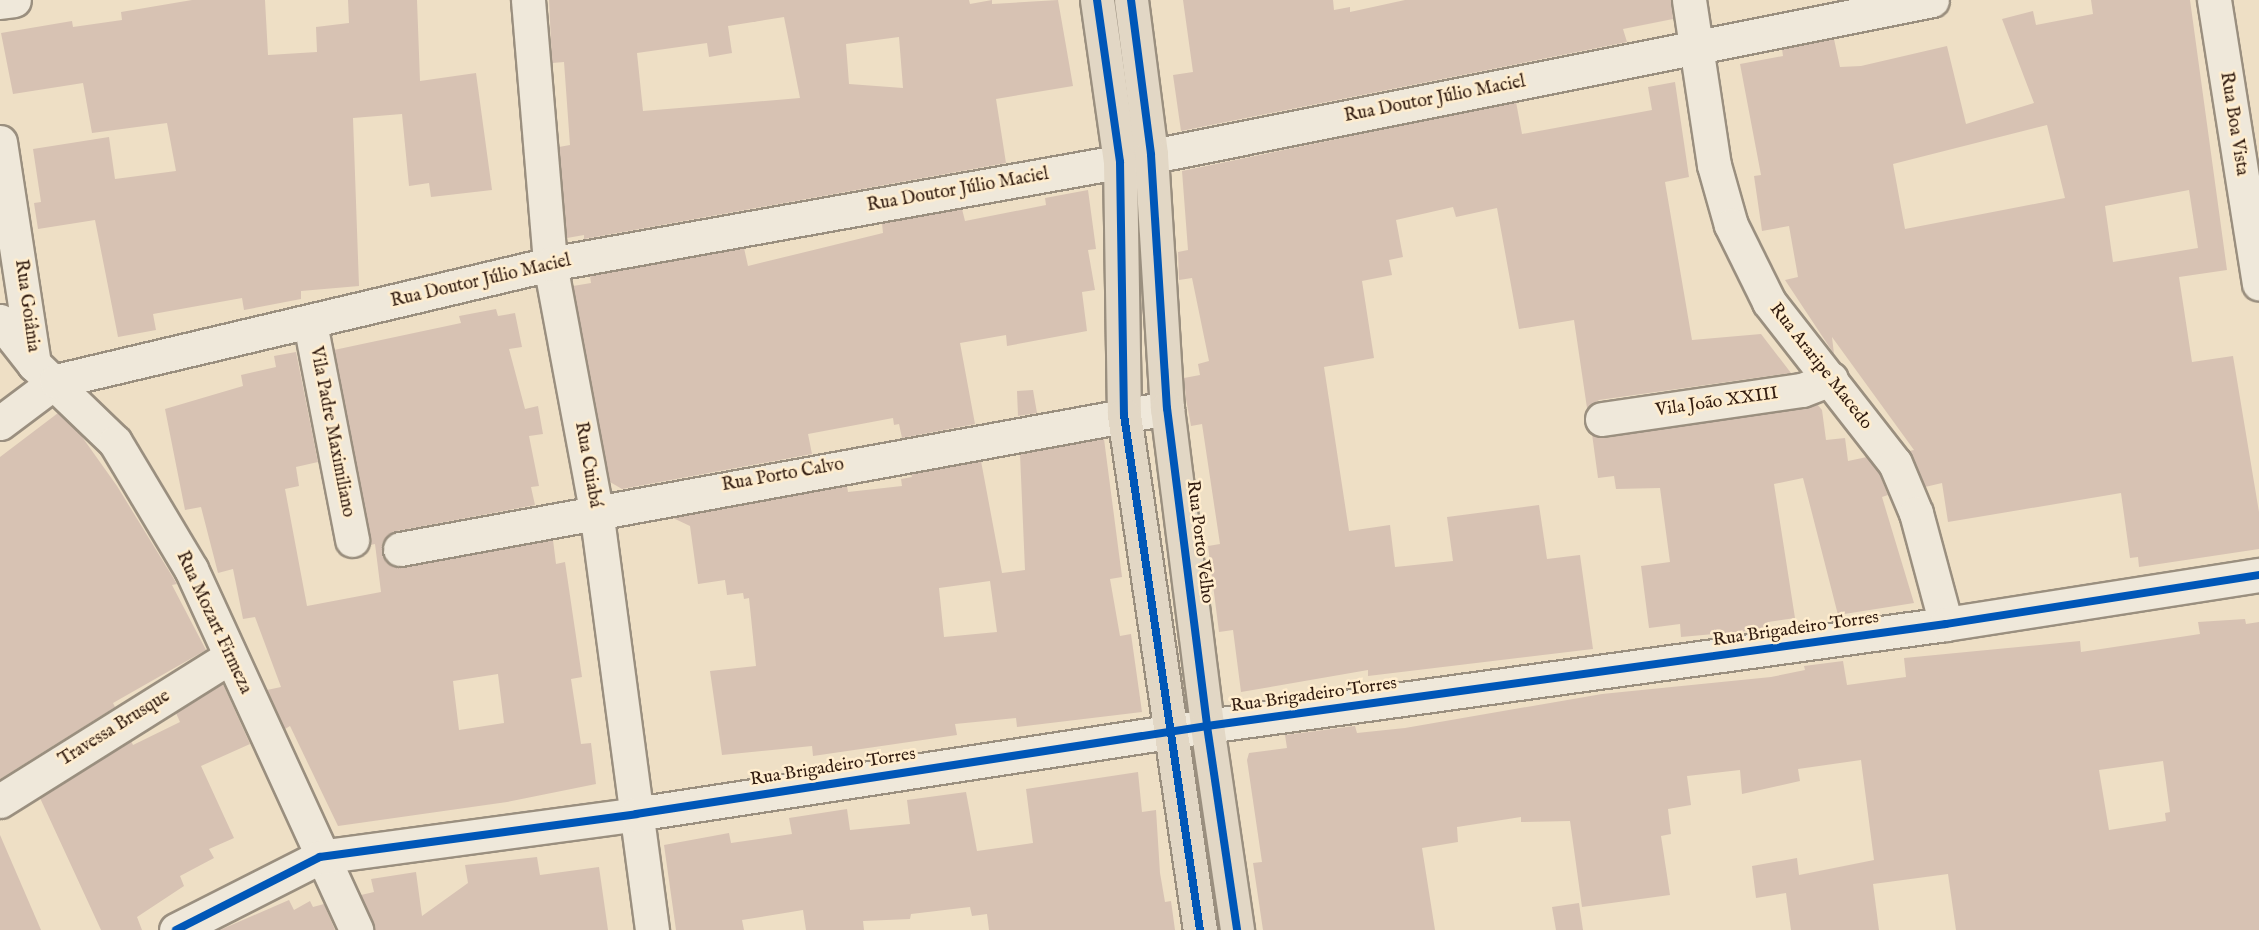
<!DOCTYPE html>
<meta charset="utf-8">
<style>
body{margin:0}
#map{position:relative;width:2259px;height:930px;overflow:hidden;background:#eedfc5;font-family:"IM FELL English",serif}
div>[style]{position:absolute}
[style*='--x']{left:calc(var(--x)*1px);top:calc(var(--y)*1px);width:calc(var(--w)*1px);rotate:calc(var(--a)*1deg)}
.building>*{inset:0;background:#d7c2b3}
.roads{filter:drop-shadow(2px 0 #9a8f7f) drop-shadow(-2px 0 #9a8f7f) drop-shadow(0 2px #9a8f7f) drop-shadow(0 -2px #9a8f7f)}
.minor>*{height:33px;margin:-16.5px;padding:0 16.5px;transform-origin:16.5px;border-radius:16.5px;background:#efe8da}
.major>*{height:33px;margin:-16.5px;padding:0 16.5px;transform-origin:16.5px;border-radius:16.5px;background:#e2d7c5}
.cycleway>*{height:8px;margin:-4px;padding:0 4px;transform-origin:4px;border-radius:4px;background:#0057b8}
span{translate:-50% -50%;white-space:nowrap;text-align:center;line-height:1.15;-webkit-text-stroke:5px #ffedce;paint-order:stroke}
.street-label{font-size:18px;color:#311b0f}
</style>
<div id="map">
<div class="building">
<div style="clip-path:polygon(192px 0,265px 0,268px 55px,317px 52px,316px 27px,349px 23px,348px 0,417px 0,420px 81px,476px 73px,492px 190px,431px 197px,429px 183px,409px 186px,402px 114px,353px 118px,359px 286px,301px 291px,301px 299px,244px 310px,242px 298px,153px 314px,156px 330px,118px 337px,95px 220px,38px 229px,34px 203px,41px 202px,33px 149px,109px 137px,115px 179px,176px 171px,167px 123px,92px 133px,83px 83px,13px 94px,1px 33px,72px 21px,73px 27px,122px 20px,121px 12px)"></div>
<div style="clip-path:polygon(evenodd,549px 0,969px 0,970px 4px,992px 0,992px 4px,1058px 0,1073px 86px,996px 99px,1006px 163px,584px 239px,584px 235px,567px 238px,559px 147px,570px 145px,564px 62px,552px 63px,549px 0,784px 17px,800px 98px,643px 111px,637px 53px,707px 43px,709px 57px,732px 53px,728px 26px,784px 17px,549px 0,899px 37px,903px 88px,849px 84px,846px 44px,899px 37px)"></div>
<div style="clip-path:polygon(1183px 0,1333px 0,1334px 10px,1350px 7px,1350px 12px,1405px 0,1671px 0,1673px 19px,1623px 29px,1627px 42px,1181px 131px,1173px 75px,1193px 72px)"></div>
<div style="clip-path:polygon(evenodd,2091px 0,2190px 0,2227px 270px,2179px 277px,2192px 362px,2233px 356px,2259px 512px,2259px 549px,2139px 567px,2138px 557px,2130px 558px,2121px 493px,1948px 522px,1942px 483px,1925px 487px,1909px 451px,1914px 450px,1832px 337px,1834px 354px,1785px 280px,1798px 277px,1789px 226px,1762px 231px,1754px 176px,1761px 175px,1740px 64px,1783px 56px,1782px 49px,1834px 39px,1840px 67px,1861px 66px,1947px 46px,1966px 124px,2034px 103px,2002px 19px,2033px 11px,2036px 25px,2093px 14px,2091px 0,2047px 125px,2065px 198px,1905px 229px,1893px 164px,2047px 125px,2091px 0,2189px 190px,2198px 248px,2113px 262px,2105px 206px,2189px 190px)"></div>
<div style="clip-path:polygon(1675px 82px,1689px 177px,1665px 182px,1692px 340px,1761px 334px,1791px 373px,1599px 400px,1587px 408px,1574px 320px,1519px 329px,1497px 208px,1456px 217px,1453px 207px,1396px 220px,1403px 257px,1389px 260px,1392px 275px,1362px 281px,1374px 358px,1324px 367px,1349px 531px,1390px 525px,1395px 567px,1453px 561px,1447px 517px,1539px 505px,1547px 559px,1580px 555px,1593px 649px,1368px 676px,1368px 670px,1241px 692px,1233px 630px,1219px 632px,1208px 546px,1220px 544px,1202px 424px,1191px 426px,1186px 399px,1184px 378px,1200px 375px,1198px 364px,1209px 361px,1192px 278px,1179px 280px,1178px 252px,1188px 250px,1182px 171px,1516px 102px,1522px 134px,1593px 121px,1652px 110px,1648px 87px)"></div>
<div style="clip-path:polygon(1088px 190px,1096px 249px,1088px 250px,1095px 290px,1082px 292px,1087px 331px,1007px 346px,1006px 335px,960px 343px,975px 424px,902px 438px,899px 424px,894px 425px,893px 418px,808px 434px,812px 454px,622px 489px,610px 482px,573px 286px,591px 283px,590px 276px,744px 248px,748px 266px,883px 233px,882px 223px,962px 209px,965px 221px,1046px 205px,1045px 198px)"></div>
<div style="clip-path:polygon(evenodd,496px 309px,498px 316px,515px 313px,522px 347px,509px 349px,525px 409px,538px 406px,543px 434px,529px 436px,539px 486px,531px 487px,535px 505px,397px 531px,383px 542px,382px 553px,393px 566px,403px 567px,553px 540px,556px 564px,565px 562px,582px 677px,571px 679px,581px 744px,591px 743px,596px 784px,507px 802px,338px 826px,290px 726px,285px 729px,267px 690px,281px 687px,255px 617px,243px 619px,233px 569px,218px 573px,201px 507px,185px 510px,165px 409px,243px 386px,241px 375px,276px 367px,274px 356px,296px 352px,318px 462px,296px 467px,299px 486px,285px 489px,307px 606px,381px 592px,375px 544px,370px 545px,334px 350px,461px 323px,459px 316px,496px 309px,498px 674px,504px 723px,459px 730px,453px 681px,498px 674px)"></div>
<div style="clip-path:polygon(1033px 390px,1037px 413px,1018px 416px,1017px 391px)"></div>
<div style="clip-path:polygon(1817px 404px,1822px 410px,1826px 440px,1845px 438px,1848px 461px,1867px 457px,1879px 473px,1888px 495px,1882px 497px,1914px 603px,1838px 615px,1803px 478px,1774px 484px,1795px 618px,1768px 622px,1769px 629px,1681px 637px,1680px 624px,1649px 628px,1641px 566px,1670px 562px,1660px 488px,1616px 489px,1614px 476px,1598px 478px,1592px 434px,1605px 438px)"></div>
<div style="clip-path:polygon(58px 413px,80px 434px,117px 486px,177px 584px,172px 585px,206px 650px,113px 703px,115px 707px,0 779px,0 457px)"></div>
<div style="clip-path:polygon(evenodd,1104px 439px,1122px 577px,1110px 579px,1120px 636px,1131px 634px,1142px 712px,1017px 727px,1016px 718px,955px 724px,957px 735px,813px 756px,812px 746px,722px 755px,710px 671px,756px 666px,749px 598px,744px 599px,743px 593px,727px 595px,725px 580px,698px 584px,690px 526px,673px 518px,847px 486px,848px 492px,902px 486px,901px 479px,912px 477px,911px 474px,981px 461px,1002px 573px,1025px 570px,1020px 454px,1104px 439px,990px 581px,997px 632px,944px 637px,939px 588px,990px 581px)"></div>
<div style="clip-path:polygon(evenodd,2245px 619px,2246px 624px,2259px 622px,2259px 930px,1956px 930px,1948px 874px,1873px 884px,1879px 930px,1791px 930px,1786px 893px,1756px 898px,1752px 866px,1797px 858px,1799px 875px,1874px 860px,1861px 760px,1798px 769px,1800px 781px,1742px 794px,1740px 770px,1687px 776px,1691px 805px,1668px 809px,1671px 834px,1661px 836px,1670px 895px,1582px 907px,1570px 821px,1521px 822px,1521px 817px,1457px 827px,1458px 842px,1422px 848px,1435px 930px,1263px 930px,1253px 863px,1262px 862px,1247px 760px,1249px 753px,1287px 748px,1285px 735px,1355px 726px,1357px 733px,1405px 728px,1602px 694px,1771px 677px,1805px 670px,1804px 666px,1843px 661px,1847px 685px,1906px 677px,1904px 658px,2080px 641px,2081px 652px,2200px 634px,2198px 622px,2245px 619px,2163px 761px,2170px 812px,2165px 813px,2166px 821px,2109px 830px,2099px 770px,2163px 761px)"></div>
<div style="clip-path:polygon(223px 684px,250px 744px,201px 766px,234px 838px,209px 849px,214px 858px,180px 876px,184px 886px,137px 917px,142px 930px,101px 930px,40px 798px,131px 741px,133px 745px,180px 722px,176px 713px)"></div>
<div style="clip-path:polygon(1138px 772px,1142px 812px,1156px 810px,1160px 873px,1165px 902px,1171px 901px,1175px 930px,989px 930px,987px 914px,972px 916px,970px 907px,911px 914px,910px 919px,863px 921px,864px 930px,806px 930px,803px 910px,742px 920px,744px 930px,676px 930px,664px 845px,729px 833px,731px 843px,792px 834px,789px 818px,847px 809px,850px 830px,910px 824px,907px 800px,966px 792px,977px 851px,1033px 843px,1026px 789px)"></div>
<div style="clip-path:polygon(0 835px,41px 930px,0 930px)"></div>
<div style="clip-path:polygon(537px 857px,540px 875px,599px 867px,608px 930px,374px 930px,361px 895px,374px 892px,371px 879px,416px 872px,422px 916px,468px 883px,465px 865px)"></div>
<div style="clip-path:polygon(289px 900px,294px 910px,310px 901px,313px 907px,324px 904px,335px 930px,220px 930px)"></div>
<div style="clip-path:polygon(1579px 903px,1583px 930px,1556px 930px,1552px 907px)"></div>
</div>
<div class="roads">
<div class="minor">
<div style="--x:528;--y:0;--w:265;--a:85.2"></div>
<div style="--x:550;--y:264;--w:250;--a:79.4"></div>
<div style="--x:596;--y:510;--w:424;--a:82.4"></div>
<div style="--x:1689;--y:0;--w:167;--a:81.4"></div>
<div style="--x:1714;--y:165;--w:62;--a:74.2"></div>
<div style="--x:1731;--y:225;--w:86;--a:63.7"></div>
<div style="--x:1769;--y:302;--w:204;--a:52"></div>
<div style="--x:1895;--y:463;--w:54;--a:67.2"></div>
<div style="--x:1916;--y:513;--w:115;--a:74.9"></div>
<div style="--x:2214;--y:0;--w:287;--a:81"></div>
<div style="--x:0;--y:2;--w:14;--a:-8"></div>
<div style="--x:0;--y:142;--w:225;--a:81.3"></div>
<div style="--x:0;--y:321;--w:55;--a:51.7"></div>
<div style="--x:34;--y:364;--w:112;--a:43.9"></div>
<div style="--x:115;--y:442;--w:148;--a:59.1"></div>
<div style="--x:191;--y:569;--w:397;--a:65.4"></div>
<div style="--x:310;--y:323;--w:221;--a:79"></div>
<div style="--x:1602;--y:419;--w:202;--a:-8.3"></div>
<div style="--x:1802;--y:390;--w:31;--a:-21"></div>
<div style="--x:0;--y:423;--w:70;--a:-36.9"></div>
<div style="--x:56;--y:381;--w:508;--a:-13.32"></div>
<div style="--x:550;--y:264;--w:633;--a:-10.19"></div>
<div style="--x:1173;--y:152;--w:774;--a:-11.32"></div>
<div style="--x:400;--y:549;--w:780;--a:-10.42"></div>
<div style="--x:0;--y:801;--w:271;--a:-32.1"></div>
<div style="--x:176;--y:930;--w:161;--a:-26.9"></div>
<div style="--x:320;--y:857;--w:319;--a:-7.7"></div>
<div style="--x:636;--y:814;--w:578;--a:-8.76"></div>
<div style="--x:1207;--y:726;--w:746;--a:-7.86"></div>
<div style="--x:1946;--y:624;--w:317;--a:-8.9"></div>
</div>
<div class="major">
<div style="--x:1097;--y:0;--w:164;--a:81.9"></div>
<div style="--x:1120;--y:162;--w:253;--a:89.1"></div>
<div style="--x:1124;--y:415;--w:521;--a:81.61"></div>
<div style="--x:1131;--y:0;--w:156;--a:82.6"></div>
<div style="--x:1151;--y:155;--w:254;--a:86.4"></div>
<div style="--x:1167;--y:408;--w:321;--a:82.8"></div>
<div style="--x:1207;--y:726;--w:206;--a:81.6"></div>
</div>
</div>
<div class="cycleway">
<div style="--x:1097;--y:0;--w:164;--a:81.9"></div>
<div style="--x:1120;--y:162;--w:253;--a:89.1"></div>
<div style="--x:1124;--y:415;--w:521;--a:81.61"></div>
<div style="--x:1131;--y:0;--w:156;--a:82.6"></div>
<div style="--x:1151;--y:155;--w:254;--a:86.4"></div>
<div style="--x:1167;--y:408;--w:321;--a:82.8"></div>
<div style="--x:1207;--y:726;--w:206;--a:81.6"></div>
<div style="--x:176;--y:930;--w:161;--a:-26.9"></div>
<div style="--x:320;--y:857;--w:319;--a:-7.7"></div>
<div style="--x:636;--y:814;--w:578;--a:-8.76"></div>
<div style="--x:1207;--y:726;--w:746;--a:-7.86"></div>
<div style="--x:1946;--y:624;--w:317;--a:-8.9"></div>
</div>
<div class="street-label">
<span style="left:1435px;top:100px;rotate:-11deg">Rua Doutor Júlio Maciel</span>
<span style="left:2233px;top:124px;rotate:81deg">Rua Boa Vista</span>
<span style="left:958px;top:191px;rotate:-10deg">Rua Doutor Júlio Maciel</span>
<span style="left:481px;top:282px;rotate:-13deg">Rua Doutor Júlio Maciel</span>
<span style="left:26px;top:306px;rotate:82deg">Rua Goiânia</span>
<span style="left:1820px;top:367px;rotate:52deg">Rua Araripe Macedo</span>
<span style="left:1717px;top:403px;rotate:-8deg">Vila João XXIII</span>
<span style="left:331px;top:432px;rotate:79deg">Vila Padre Maximiliano</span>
<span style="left:587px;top:465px;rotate:80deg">Rua Cuiabá</span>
<span style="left:783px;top:476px;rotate:-10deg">Rua Porto Calvo</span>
<span style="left:1199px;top:542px;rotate:83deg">Rua Porto Velho</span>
<span style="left:213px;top:623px;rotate:65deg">Rua Mozart Firmeza</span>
<span style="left:1796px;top:630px;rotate:-8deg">Rua Brigadeiro Torres</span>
<span style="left:1314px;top:696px;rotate:-8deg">Rua Brigadeiro Torres</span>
<span style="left:115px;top:729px;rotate:-32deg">Travessa Brusque</span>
<span style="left:833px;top:768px;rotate:-9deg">Rua Brigadeiro Torres</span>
</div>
</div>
